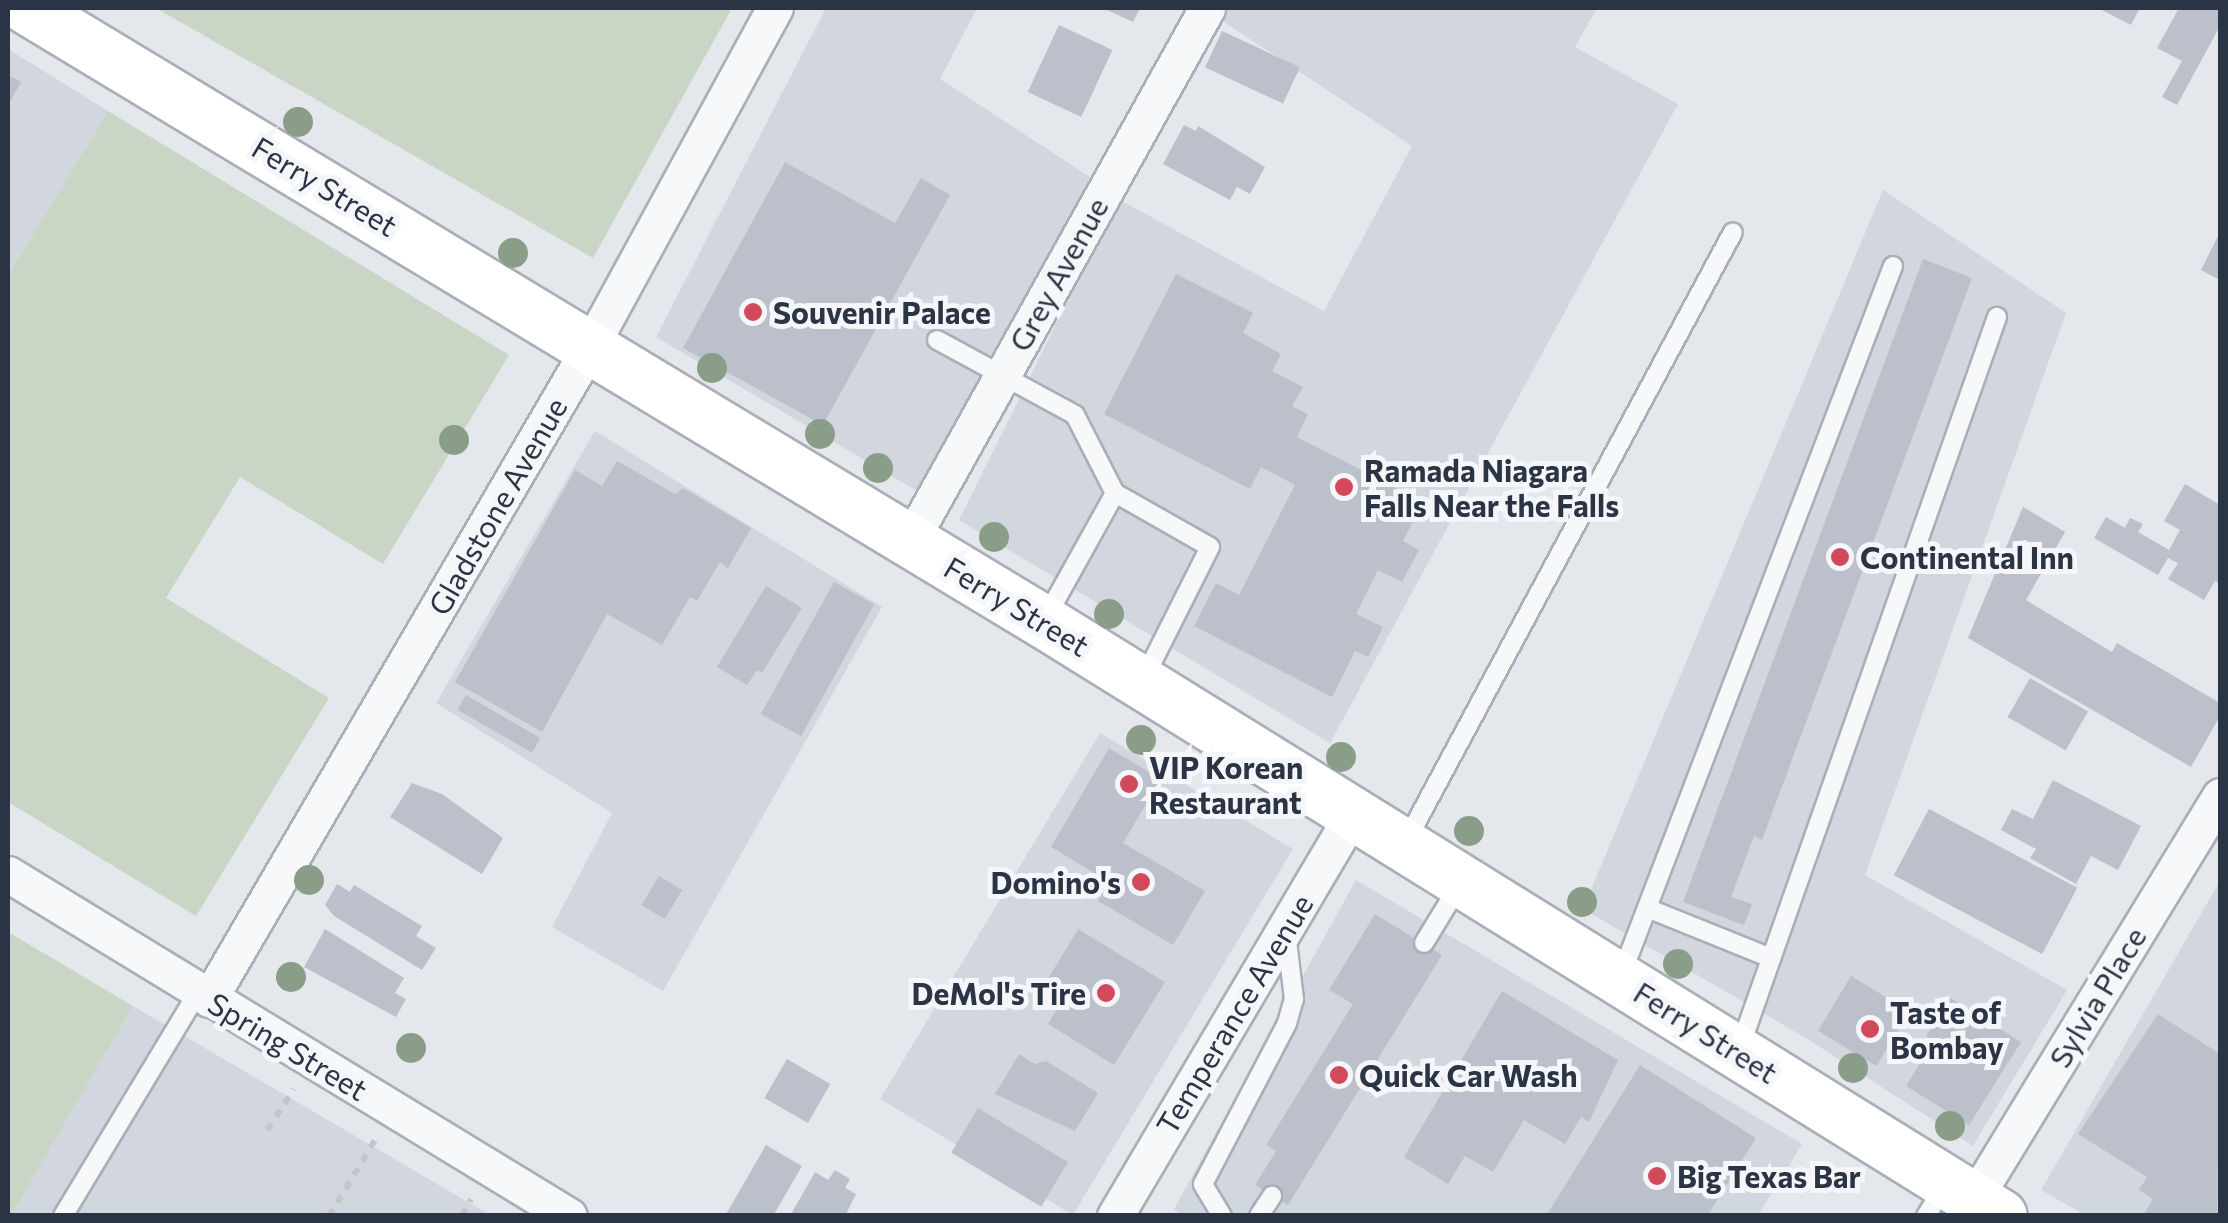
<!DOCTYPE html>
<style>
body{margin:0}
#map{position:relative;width:2228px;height:1223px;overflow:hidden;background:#e4e7ec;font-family:Commissioner,sans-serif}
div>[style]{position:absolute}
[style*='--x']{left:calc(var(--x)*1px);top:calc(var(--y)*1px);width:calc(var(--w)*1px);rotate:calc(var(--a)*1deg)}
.built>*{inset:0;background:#d2d6de;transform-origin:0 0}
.green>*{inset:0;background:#c9d6c5}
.building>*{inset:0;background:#bbc0ca;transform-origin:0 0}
.path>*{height:6px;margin-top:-3px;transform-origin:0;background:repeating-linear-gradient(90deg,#c2c5cb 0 8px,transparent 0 16px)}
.roads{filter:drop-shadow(2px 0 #a9aeb7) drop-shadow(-2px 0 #a9aeb7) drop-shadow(0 2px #a9aeb7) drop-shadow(0 -2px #a9aeb7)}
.service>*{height:18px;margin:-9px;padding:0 9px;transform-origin:9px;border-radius:9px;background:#f7f8fa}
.minor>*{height:35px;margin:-17.5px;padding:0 17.5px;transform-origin:17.5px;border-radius:17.5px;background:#f7f8fa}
.secondary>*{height:52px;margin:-26px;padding:0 26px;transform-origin:26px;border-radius:26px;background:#fff}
.trees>*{width:30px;height:30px;margin:-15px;border-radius:50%;background:#899d89}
.dots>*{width:28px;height:28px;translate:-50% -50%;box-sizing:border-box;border:5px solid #f4f6f9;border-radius:50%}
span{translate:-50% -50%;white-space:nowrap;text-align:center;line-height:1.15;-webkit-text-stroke:10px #f4f6f9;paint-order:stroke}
.street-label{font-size:30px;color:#2b3445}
.poi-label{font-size:30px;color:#2b3445;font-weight:700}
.left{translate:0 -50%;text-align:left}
.right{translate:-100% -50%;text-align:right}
.frame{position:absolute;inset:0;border:10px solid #2b3445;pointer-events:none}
</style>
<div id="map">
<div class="built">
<div style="clip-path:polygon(826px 8px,977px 8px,940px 79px,1090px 177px,924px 495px,656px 337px)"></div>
<div style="clip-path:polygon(1228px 8px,1597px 8px,1575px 47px,1678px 104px,1330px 743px,959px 520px,1118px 199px,1324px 311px,1412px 146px,1221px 20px)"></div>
<div style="clip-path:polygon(8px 49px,108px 111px,8px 276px)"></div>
<div style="clip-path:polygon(1883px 190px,2066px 313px,1865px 875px,2067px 990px,1973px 1146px,1806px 1038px,1583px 909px)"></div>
<div style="clip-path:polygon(595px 431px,882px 607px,663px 991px,552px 927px,612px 813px,436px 703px)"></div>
<div style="left:1100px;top:733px;width:225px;height:427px;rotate:31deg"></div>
<div style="clip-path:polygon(1356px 880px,1802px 1144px,1758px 1215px,1183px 1216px,1174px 1209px)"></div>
<div style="clip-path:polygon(2220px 881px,2220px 1215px,2085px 1215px,2041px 1190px)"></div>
<div style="clip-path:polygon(133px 1006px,490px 1215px,11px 1216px)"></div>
</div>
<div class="green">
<div style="clip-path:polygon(156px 8px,732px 8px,593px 258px)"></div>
<div style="clip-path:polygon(108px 111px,509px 355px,383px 564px,240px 477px,166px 598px,329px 698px,196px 916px,8px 802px,8px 276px)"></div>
<div style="clip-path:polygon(8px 932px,133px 1006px,11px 1216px,8px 1215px)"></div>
</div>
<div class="building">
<div style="clip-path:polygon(1103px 8px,1140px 8px,1133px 22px)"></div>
<div style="clip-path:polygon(2098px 8px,2140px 8px,2131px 25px)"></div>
<div style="clip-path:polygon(2179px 8px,2220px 8px,2220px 26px,2177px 105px,2162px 97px,2182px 61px,2157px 48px)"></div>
<div style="left:1059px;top:25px;width:59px;height:74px;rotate:25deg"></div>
<div style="left:1222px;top:31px;width:86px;height:40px;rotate:25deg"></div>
<div style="clip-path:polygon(8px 75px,21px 82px,8px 105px)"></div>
<div style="clip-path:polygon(1184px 125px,1196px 131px,1198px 126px,1265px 167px,1250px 194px,1237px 187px,1230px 200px,1163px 164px)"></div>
<div style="clip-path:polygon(785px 162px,895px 223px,921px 178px,950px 195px,823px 425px,683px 348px)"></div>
<div style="clip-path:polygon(2220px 232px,2220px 280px,2201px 270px)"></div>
<div style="clip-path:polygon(1923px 259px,1972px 278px,1762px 840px,1754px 836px,1731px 897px,1752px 904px,1744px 925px,1683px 902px)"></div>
<div style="clip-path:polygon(1176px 274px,1253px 313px,1243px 333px,1281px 354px,1272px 371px,1303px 387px,1292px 406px,1308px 414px,1297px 437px,1423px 502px,1403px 541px,1419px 550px,1402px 582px,1378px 570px,1356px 614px,1383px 627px,1368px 657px,1355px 651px,1332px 697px,1194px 626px,1216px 583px,1239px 595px,1295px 485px,1261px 467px,1250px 489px,1104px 414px)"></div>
<div style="clip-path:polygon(617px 461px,675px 494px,683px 488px,751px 528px,728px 568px,720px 562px,697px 601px,690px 597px,662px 645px,607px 614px,542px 732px,455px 682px,575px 470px,602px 486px)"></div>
<div style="clip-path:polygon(2185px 484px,2220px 505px,2220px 584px,2215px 581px,2204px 600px,2168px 579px,2178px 563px,2168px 558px,2158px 575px,2094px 538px,2106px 517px,2125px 528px,2130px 518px,2143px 524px,2138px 532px,2169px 550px,2180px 530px,2164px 521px)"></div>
<div style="clip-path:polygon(2023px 507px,2065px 532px,2026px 600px,2112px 652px,2117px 643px,2220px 703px,2220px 716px,2191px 767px,1968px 638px)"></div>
<div style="left:834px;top:582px;width:46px;height:151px;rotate:29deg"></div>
<div style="clip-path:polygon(766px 586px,802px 608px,762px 673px,757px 670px,747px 685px,717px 667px)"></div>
<div style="left:2030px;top:678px;width:67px;height:45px;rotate:30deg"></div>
<div style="left:466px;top:695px;width:86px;height:17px;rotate:30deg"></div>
<div style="clip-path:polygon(1109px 748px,1161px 779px,1123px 843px,1205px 891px,1173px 945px,1098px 901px,1109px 882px,1051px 847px)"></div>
<div style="clip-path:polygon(2053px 780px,2141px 826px,2118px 870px,2091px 856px,2076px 884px,2030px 858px,2036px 849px,2001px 830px,2012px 809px,2033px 819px)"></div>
<div style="clip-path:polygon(412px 783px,442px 794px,503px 838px,482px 874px,390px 817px)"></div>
<div style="left:1929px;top:809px;width:168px;height:75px;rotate:28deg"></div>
<div style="left:659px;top:876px;width:27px;height:34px;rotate:31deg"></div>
<div style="clip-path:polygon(337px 884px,350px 892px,354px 885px,422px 926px,416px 936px,436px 948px,422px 970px,334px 916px,325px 905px)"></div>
<div style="clip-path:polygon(1375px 914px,1442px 955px,1288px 1205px,1255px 1185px,1276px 1151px,1266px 1145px,1353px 1004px,1329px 990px)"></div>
<div style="clip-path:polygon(325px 929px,404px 978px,395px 993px,406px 999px,396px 1017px,304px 967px)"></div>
<div style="clip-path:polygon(1078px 929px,1165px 982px,1114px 1065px,1048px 1024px,1063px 999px,1043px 987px)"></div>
<div style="left:1851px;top:976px;width:68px;height:64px;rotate:31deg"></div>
<div style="clip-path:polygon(1502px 991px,1618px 1060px,1589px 1122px,1581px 1117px,1565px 1144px,1524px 1120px,1493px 1172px,1465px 1156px,1448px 1184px,1404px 1157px)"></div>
<div style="clip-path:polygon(1949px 997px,2021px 1042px,1969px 1125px,1906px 1086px,1934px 1040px,1926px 1036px)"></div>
<div style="clip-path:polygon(2158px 1014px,2220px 1054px,2217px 1216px,2143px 1216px,2153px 1199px,2139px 1190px,2147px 1177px,2078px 1134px)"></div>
<div style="clip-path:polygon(1019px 1054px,1035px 1064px,1046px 1061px,1098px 1093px,1075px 1131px,995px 1094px)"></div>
<div style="left:787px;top:1059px;width:50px;height:45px;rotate:30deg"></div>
<div style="clip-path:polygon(1640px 1065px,1756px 1138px,1707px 1216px,1546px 1216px)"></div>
<div style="left:978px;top:1108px;width:105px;height:52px;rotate:31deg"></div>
<div style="clip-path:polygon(766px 1145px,802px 1166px,773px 1216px,725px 1216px)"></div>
<div style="clip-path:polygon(835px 1170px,850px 1179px,845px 1188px,856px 1194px,845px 1216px,790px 1216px,815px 1172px,828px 1180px)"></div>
</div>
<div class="path">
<div style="--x:267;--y:1130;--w:49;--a:-56.6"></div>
<div style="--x:329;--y:1216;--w:89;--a:-58.8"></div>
<div style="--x:462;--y:1216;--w:19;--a:-62"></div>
</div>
<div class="roads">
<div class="service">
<div style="--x:937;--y:340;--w:157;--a:28.5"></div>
<div style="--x:1075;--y:415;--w:88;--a:62.9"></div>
<div style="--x:1045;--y:619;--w:144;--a:-60.9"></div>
<div style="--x:1115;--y:493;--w:109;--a:29.6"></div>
<div style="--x:1210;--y:547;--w:147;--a:116.7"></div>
<div style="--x:1405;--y:843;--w:693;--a:-61.77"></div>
<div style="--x:1647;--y:908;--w:134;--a:22"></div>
<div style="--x:1424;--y:943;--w:69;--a:-58.6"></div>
<div style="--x:1622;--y:973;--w:757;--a:-69.03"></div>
<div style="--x:1740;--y:1047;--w:774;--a:-70.61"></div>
<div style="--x:63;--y:1216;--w:262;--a:-58.9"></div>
<div style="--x:1222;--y:1216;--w:37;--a:-121"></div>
<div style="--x:1203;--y:1184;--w:182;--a:-62.4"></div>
<div style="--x:1287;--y:1023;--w:25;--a:-74"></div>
<div style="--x:1294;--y:999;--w:66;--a:-96.9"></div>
<div style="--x:1259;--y:1216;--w:24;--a:-57"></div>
<div style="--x:1926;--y:1216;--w:36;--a:-58"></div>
</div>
<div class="minor">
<div style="--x:910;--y:541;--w:610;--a:-60.87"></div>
<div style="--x:8;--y:874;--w:657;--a:31.37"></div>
<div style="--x:209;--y:999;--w:757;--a:-59.71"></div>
<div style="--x:591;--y:345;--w:384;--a:-61.4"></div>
<div style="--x:1974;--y:1199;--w:472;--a:-58.6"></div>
<div style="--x:1115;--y:1216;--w:469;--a:-59.4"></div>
</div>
<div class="secondary">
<div style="--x:27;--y:8;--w:1188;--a:31.12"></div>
<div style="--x:1044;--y:622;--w:1126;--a:31.83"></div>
</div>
</div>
<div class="trees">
<div style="left:298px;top:122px"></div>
<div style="left:513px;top:253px"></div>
<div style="left:712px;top:368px"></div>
<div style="left:820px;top:434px"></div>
<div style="left:454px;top:440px"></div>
<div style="left:878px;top:468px"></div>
<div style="left:994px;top:537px"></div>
<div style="left:1109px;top:614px"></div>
<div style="left:1141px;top:740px"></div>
<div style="left:1341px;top:757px"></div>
<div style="left:1469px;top:831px"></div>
<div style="left:309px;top:880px"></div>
<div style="left:1582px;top:902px"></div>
<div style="left:1678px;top:964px"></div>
<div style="left:291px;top:977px"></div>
<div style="left:411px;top:1048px"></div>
<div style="left:1853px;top:1068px"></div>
<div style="left:1950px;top:1126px"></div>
</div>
<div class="dots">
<div style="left:753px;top:312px;background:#d1495b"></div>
<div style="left:1344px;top:487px;background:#d1495b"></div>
<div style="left:1840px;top:557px;background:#d1495b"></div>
<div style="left:1129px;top:784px;background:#d1495b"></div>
<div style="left:1141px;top:882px;background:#d1495b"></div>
<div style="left:1106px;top:993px;background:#d1495b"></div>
<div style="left:1870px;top:1029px;background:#d1495b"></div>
<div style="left:1339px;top:1075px;background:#d1495b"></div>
<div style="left:1657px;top:1176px;background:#d1495b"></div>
</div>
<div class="street-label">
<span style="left:325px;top:186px;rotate:31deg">Ferry Street</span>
<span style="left:1058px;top:274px;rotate:-61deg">Grey Avenue</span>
<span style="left:497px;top:506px;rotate:-60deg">Gladstone Avenue</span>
<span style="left:1017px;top:606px;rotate:31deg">Ferry Street</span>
<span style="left:2097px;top:997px;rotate:-59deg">Sylvia Place</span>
<span style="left:1234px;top:1014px;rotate:-59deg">Temperance Avenue</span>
<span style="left:1706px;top:1032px;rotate:32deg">Ferry Street</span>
<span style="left:288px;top:1046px;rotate:31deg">Spring Street</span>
</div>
<div class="poi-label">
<span class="left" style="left:773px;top:312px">Souvenir Palace</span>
<span class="left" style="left:1364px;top:487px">Ramada Niagara<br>Falls Near the Falls</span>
<span class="left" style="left:1860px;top:557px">Continental Inn</span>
<span class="left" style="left:1149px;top:784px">VIP Korean<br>Restaurant</span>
<span class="right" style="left:1121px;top:882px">Domino's</span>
<span class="right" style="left:1086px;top:993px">DeMol's Tire</span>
<span class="left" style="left:1890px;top:1029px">Taste of<br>Bombay</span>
<span class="left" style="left:1359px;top:1075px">Quick Car Wash</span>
<span class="left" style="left:1677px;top:1176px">Big Texas Bar</span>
</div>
<div class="frame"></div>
</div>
